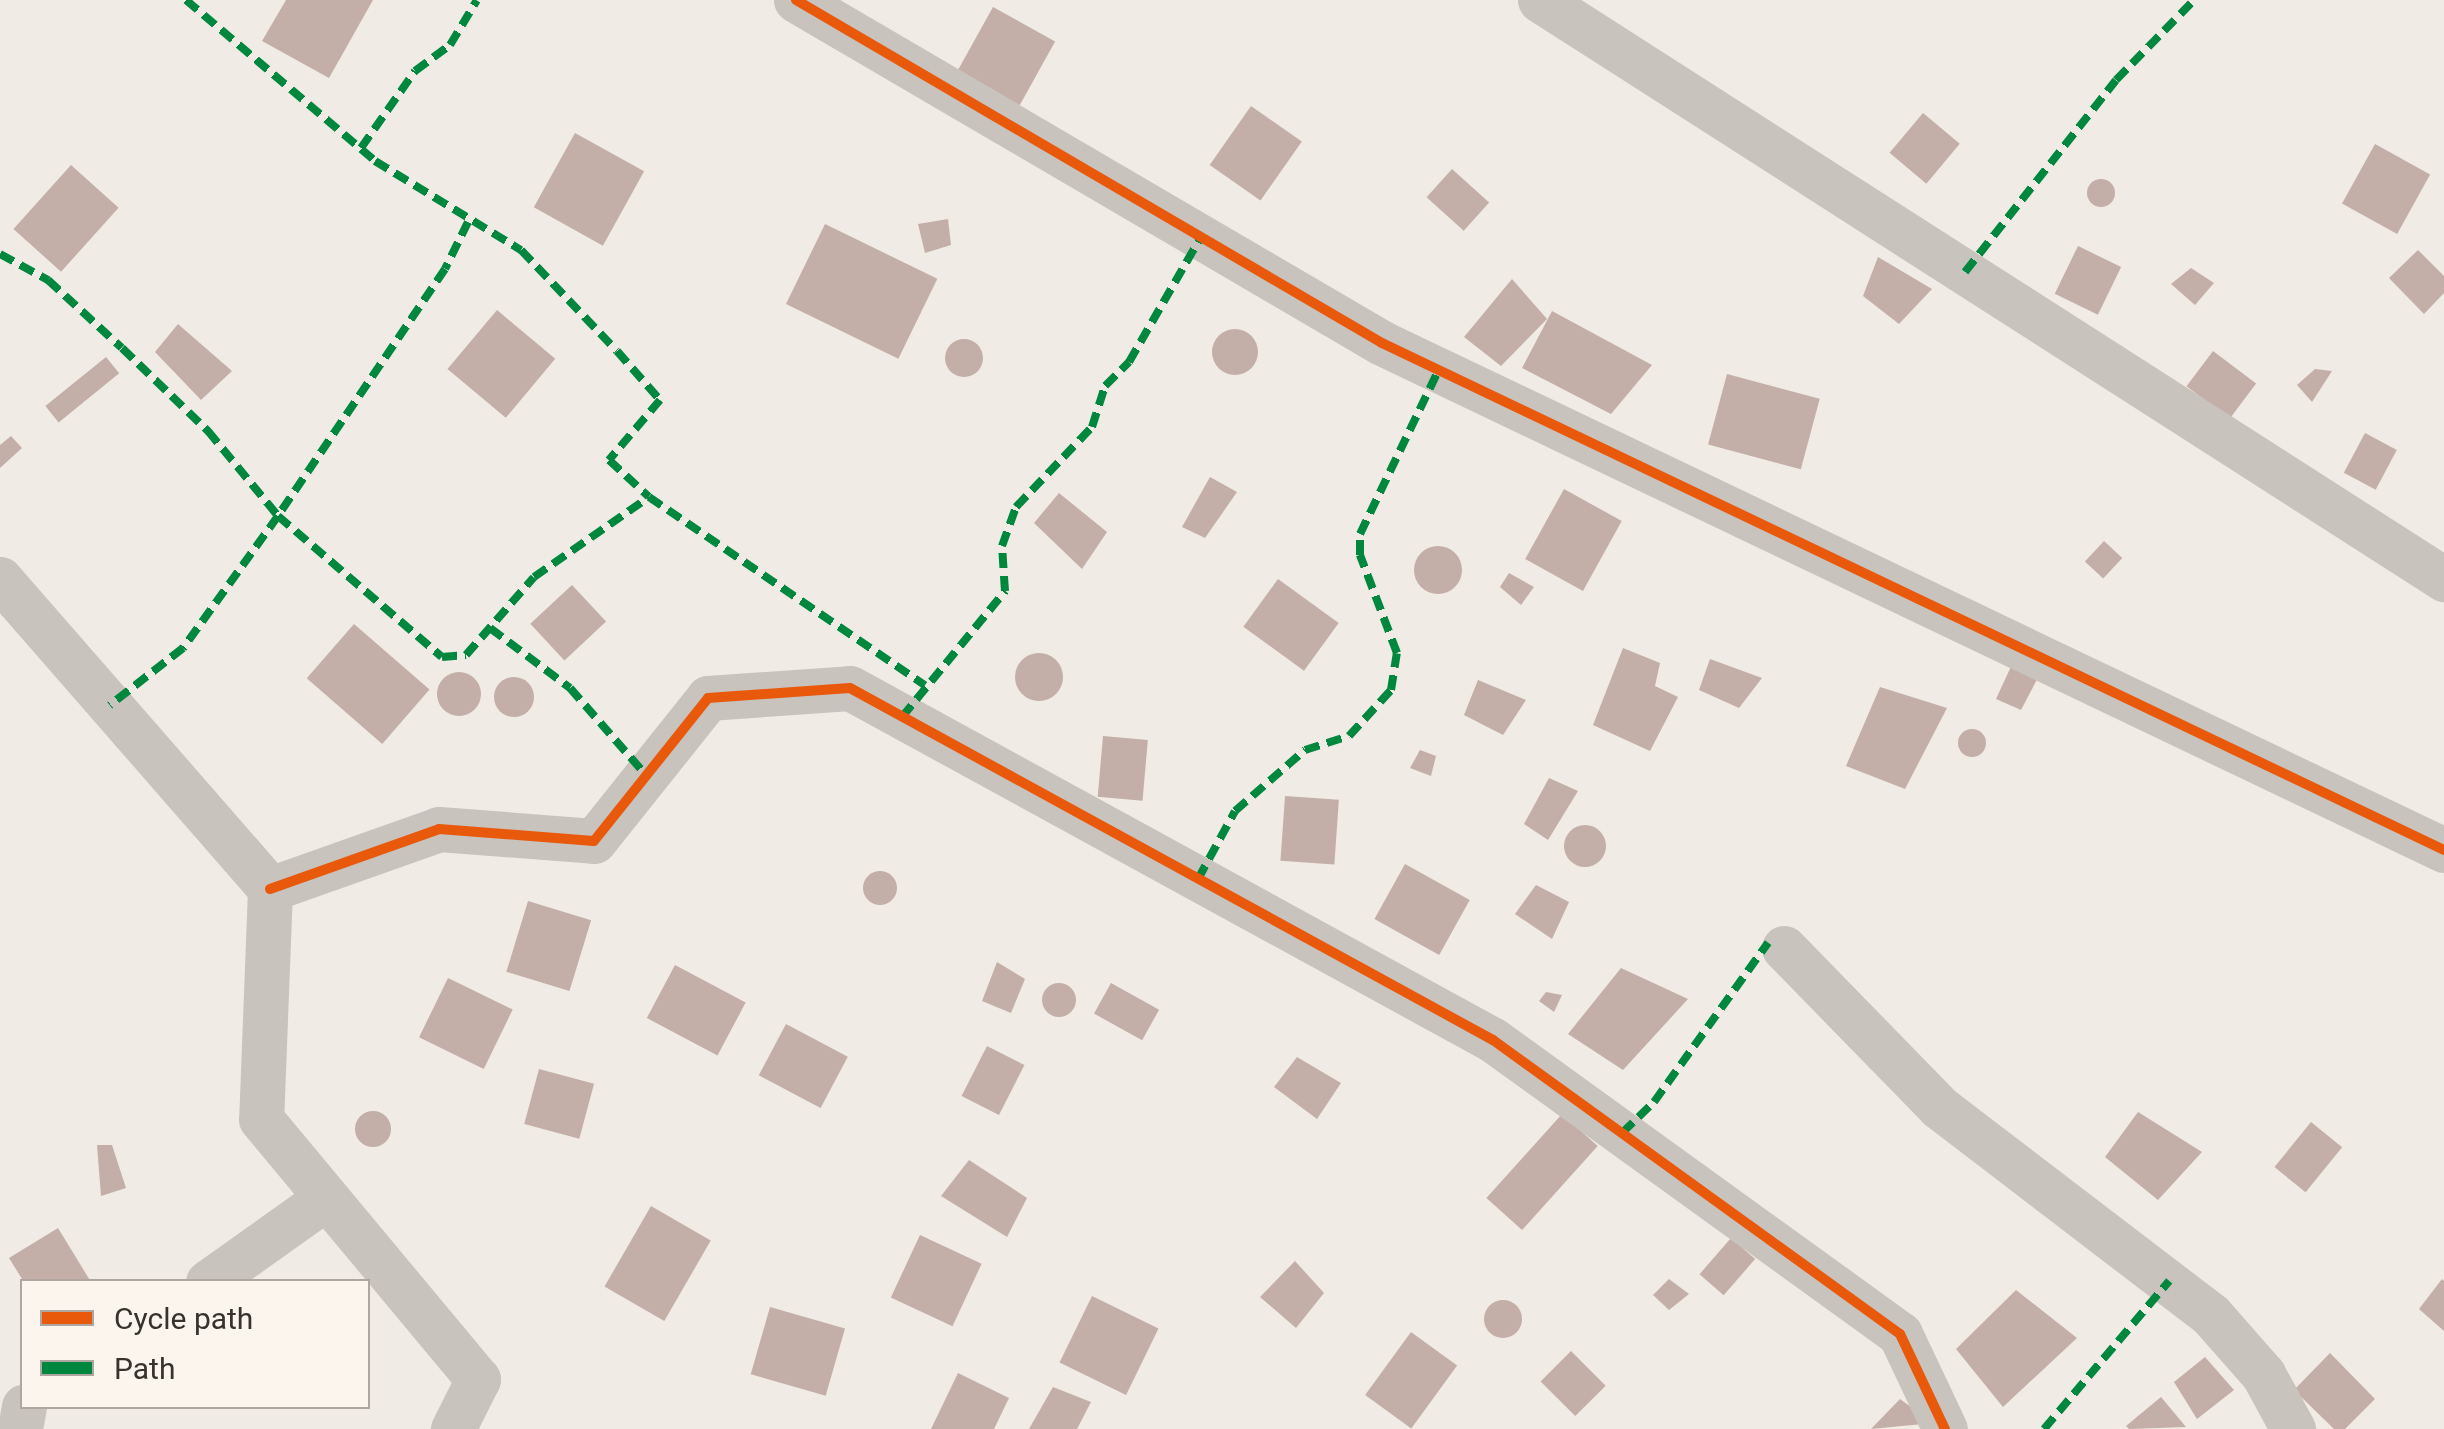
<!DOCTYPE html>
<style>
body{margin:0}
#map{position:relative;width:2444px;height:1429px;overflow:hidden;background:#f0ebe5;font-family:Roboto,sans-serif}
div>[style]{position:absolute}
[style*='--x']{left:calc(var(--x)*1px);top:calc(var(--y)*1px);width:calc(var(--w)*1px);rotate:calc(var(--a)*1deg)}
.building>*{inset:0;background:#c3afa7;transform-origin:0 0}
.round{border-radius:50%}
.minor>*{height:45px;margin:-22.5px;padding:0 22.5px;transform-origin:22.5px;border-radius:22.5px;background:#c9c3be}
.quiet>*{height:8px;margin-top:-4px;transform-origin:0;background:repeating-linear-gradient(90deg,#00873e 0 15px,transparent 0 23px)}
.cycleway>*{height:10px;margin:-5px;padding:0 5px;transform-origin:5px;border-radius:5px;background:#e8590c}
span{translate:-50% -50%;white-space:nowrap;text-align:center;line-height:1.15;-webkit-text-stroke:8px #fbf5ee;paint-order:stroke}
.legend{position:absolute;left:20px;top:1279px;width:350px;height:130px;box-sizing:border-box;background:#fbf5ee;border:2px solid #aea6a0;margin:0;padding:12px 18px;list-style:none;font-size:30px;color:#3b302b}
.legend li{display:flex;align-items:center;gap:20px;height:50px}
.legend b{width:50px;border:2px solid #aea6a0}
</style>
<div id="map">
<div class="building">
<div style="clip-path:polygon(286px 0,373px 0,329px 78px,262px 41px)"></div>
<div style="left:993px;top:7px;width:71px;height:73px;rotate:29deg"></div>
<div style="left:1251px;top:106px;width:62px;height:72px;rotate:35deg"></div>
<div style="left:1923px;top:113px;width:48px;height:52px;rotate:40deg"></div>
<div style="left:575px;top:133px;width:79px;height:85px;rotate:29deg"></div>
<div style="left:2375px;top:144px;width:63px;height:68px;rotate:29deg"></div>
<div style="left:71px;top:165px;width:64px;height:86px;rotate:42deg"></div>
<div style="left:1452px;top:169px;width:50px;height:38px;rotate:42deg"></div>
<div class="round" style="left:2087px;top:179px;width:28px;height:28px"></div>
<div style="clip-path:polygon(948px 219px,951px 245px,925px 253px,918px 224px)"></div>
<div style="left:825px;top:224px;width:125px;height:89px;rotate:26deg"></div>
<div style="left:2078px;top:246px;width:48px;height:53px;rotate:26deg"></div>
<div style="clip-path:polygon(2418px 250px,2444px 276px,2444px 293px,2424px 314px,2389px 278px)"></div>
<div style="clip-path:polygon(1878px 257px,1932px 289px,1899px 324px,1863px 296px)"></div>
<div style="clip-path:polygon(2191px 268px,2214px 283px,2195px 305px,2171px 284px)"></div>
<div style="clip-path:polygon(1512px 279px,1547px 319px,1501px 366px,1464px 337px)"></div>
<div style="left:497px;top:310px;width:76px;height:77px;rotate:40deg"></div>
<div style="clip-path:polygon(1552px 311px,1652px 365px,1611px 414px,1522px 368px)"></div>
<div style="clip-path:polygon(178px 324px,232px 371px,201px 400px,155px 352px)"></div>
<div class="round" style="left:1212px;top:329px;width:46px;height:46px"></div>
<div class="round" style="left:945px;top:339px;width:38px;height:38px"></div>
<div style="left:2213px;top:351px;width:54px;height:44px;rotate:37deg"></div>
<div style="left:106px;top:357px;width:21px;height:78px;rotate:51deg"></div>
<div style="clip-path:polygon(2315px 369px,2332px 371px,2312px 402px,2297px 385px)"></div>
<div style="left:1727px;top:374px;width:96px;height:73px;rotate:15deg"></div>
<div style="left:2365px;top:433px;width:36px;height:45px;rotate:28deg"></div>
<div style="clip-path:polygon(11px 436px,22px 448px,0 468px,0 445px)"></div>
<div style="clip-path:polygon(1210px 477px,1237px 492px,1205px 538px,1182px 527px)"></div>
<div style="left:1564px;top:489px;width:66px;height:80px;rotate:29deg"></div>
<div style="clip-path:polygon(1059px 493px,1107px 532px,1082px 569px,1034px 523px)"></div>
<div style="left:2104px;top:541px;width:25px;height:28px;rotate:43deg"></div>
<div class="round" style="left:1414px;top:546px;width:48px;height:48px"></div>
<div style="clip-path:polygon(1509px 573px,1534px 587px,1521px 605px,1500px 587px)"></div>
<div style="left:1278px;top:579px;width:75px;height:59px;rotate:36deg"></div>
<div style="left:572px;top:585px;width:50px;height:57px;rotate:47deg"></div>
<div style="left:354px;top:624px;width:100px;height:72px;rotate:41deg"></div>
<div style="clip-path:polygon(2020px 647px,2043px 668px,2021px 710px,1996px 699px)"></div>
<div style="clip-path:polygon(1623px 648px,1660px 663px,1655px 686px,1678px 697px,1650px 751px,1593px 725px)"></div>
<div class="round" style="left:1015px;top:653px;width:48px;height:48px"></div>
<div style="clip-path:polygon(1710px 659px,1762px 678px,1739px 708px,1699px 690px)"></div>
<div class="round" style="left:437px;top:672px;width:44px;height:44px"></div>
<div class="round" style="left:494px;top:677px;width:40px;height:40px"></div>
<div style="clip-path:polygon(1478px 680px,1526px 700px,1503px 735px,1464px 715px)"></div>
<div style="clip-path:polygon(1880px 687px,1947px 708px,1905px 789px,1846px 766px)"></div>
<div class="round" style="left:1958px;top:729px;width:28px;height:28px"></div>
<div style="left:1103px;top:736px;width:45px;height:61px;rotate:5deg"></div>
<div style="clip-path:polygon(1420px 750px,1436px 756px,1431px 776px,1410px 768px)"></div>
<div style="clip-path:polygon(1549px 778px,1578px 791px,1548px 840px,1524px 824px)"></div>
<div style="left:1285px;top:796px;width:54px;height:65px;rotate:4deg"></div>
<div class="round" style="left:1564px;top:825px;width:42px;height:42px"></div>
<div style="left:1405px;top:864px;width:74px;height:63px;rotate:29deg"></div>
<div class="round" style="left:863px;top:871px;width:34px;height:34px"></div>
<div style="clip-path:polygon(1536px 885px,1569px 902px,1552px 939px,1515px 914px)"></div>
<div style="left:528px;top:901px;width:66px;height:74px;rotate:17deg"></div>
<div style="clip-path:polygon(997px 962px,1025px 979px,1011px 1013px,982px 1001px)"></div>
<div style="left:675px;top:965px;width:80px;height:60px;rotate:28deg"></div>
<div style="clip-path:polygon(1621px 968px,1688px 999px,1623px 1070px,1568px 1034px)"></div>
<div style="left:448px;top:978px;width:72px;height:66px;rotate:26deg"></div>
<div style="left:1111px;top:983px;width:55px;height:35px;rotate:29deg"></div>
<div class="round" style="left:1042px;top:983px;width:34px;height:34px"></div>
<div style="clip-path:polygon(1546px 992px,1562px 995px,1554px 1012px,1539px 1001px)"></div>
<div style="left:786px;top:1024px;width:70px;height:58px;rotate:28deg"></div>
<div style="left:987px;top:1046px;width:42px;height:56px;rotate:27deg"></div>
<div style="clip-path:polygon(1297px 1057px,1341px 1083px,1317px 1119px,1274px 1087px)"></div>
<div style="left:539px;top:1069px;width:57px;height:57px;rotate:15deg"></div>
<div class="round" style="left:355px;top:1111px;width:36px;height:36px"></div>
<div style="clip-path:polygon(2138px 1112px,2202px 1152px,2158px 1200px,2105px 1157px)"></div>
<div style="left:1562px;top:1114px;width:48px;height:113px;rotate:42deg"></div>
<div style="left:2311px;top:1122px;width:40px;height:58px;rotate:39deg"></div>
<div style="clip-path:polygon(97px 1145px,112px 1145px,126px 1188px,101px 1196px)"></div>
<div style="clip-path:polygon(969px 1160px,1027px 1198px,1007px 1237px,941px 1196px)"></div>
<div style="left:651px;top:1206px;width:69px;height:93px;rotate:30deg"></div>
<div style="clip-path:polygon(58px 1228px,91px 1282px,24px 1282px,9px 1258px)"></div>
<div style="left:920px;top:1235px;width:68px;height:69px;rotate:25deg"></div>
<div style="left:1731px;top:1238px;width:32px;height:48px;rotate:41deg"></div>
<div style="clip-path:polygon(1295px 1261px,1324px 1293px,1296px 1328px,1260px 1297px)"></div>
<div style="clip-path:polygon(1669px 1279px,1689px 1294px,1669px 1310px,1653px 1295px)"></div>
<div style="clip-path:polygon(2442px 1279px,2444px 1281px,2444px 1331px,2419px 1309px)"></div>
<div style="clip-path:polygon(2016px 1290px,2077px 1338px,2003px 1407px,1956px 1349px)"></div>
<div style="left:1092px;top:1296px;width:74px;height:74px;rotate:26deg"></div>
<div class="round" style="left:1484px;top:1300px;width:38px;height:38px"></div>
<div style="left:770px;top:1307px;width:78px;height:70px;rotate:16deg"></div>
<div style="left:1411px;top:1332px;width:57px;height:78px;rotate:36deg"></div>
<div style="left:1571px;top:1351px;width:49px;height:43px;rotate:45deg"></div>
<div style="clip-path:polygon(2330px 1353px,2375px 1399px,2345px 1429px,2334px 1429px,2294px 1390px)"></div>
<div style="clip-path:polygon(2205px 1357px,2234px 1390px,2197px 1419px,2174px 1382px)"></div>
<div style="clip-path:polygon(958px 1373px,1009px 1398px,994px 1429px,931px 1429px)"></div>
<div style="clip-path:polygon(1053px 1387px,1091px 1402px,1077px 1429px,1029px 1429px)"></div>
<div style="clip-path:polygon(2161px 1397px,2186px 1427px,2129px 1429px,2126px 1426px)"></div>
<div style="clip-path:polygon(1900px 1399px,1933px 1423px,1871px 1429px)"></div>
</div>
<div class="minor">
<div style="--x:796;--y:0;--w:679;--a:30.34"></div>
<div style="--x:1382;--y:343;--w:1177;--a:25.52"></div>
<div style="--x:1540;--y:0;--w:1074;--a:32.64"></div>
<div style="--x:0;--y:579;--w:411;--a:48.9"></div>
<div style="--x:270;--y:889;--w:230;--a:92.2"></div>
<div style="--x:261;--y:1119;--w:339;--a:50.2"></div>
<div style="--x:478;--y:1379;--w:56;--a:116.6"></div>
<div style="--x:270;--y:889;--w:179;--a:-19.5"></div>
<div style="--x:439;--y:829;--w:155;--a:4.4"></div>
<div style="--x:594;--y:841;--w:183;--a:-51.4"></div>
<div style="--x:708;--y:698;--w:142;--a:-4"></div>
<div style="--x:850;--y:688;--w:733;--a:28.7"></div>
<div style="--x:1493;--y:1040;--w:502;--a:35.84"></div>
<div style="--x:1900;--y:1334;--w:105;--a:64.7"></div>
<div style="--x:1784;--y:948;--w:222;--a:45.7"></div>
<div style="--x:1939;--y:1107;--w:342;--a:37.4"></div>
<div style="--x:2211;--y:1315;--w:79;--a:48.6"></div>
<div style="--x:2263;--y:1374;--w:63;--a:61.4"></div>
<div style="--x:208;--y:1282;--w:145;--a:-35.4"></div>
<div style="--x:20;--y:1429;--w:23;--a:-80"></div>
</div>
<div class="quiet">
<div style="--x:186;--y:0;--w:248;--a:40.4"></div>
<div style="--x:375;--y:161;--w:171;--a:31.4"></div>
<div style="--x:521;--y:250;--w:139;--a:46.5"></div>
<div style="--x:617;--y:351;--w:65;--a:48.7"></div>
<div style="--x:660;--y:400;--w:79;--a:130.4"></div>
<div style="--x:609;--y:460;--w:54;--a:42.8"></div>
<div style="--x:649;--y:497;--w:334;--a:34.3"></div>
<div style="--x:361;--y:148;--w:94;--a:-55"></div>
<div style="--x:415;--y:71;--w:44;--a:-36.6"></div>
<div style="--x:450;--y:45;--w:52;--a:-59"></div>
<div style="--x:468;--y:222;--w:52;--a:116.1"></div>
<div style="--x:445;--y:269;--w:298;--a:124.1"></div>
<div style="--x:278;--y:516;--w:216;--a:40.7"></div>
<div style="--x:442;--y:657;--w:24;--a:-5"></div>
<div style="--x:466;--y:655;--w:103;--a:-48.9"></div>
<div style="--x:534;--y:577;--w:140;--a:-34.8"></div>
<div style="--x:0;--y:254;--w:55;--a:28.4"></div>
<div style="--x:48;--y:280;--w:100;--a:42.6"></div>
<div style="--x:122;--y:348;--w:120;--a:44"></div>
<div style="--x:208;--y:431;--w:110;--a:50.5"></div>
<div style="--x:278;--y:516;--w:163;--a:125.7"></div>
<div style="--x:183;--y:648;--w:93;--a:142"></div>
<div style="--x:1965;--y:272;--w:244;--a:-51.8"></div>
<div style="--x:2116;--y:80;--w:112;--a:-45.7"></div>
<div style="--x:490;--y:628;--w:100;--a:36.9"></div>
<div style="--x:570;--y:688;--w:116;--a:48.9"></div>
<div style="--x:902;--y:717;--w:163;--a:-50.7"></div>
<div style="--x:1005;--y:591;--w:45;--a:-93.8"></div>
<div style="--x:1002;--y:546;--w:41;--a:-70.3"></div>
<div style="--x:1016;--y:507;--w:110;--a:-46.5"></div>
<div style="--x:1092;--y:427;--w:43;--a:-72.4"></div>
<div style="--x:1105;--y:386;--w:34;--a:-45"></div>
<div style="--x:1129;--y:362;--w:144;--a:-60.1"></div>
<div style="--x:1198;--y:879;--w:77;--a:-61.4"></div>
<div style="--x:1235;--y:811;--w:93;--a:-41.1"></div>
<div style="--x:1305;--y:750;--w:46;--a:-17.7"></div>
<div style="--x:1349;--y:736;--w:62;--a:-47.6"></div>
<div style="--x:1391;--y:690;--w:37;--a:-81"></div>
<div style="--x:1397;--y:653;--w:105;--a:-110.7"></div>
<div style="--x:1360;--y:555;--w:21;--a:-90"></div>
<div style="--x:1360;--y:534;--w:183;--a:-64.4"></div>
<div style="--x:1622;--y:1133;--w:45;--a:-44.1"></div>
<div style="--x:1654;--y:1102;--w:196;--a:-54.4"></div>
<div style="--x:2044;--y:1429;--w:194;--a:-49.8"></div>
</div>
<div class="cycleway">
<div style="--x:796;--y:0;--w:679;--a:30.34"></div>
<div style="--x:1382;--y:343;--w:1177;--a:25.52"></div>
<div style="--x:270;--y:889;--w:179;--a:-19.5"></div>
<div style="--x:439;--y:829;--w:155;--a:4.4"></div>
<div style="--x:594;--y:841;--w:183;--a:-51.4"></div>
<div style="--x:708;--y:698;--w:142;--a:-4"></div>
<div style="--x:850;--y:688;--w:733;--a:28.7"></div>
<div style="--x:1493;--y:1040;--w:502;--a:35.84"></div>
<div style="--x:1900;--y:1334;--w:105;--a:64.7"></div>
</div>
<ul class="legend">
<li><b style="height:12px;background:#e8590c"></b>Cycle path</li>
<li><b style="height:12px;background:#00873e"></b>Path</li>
</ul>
</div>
